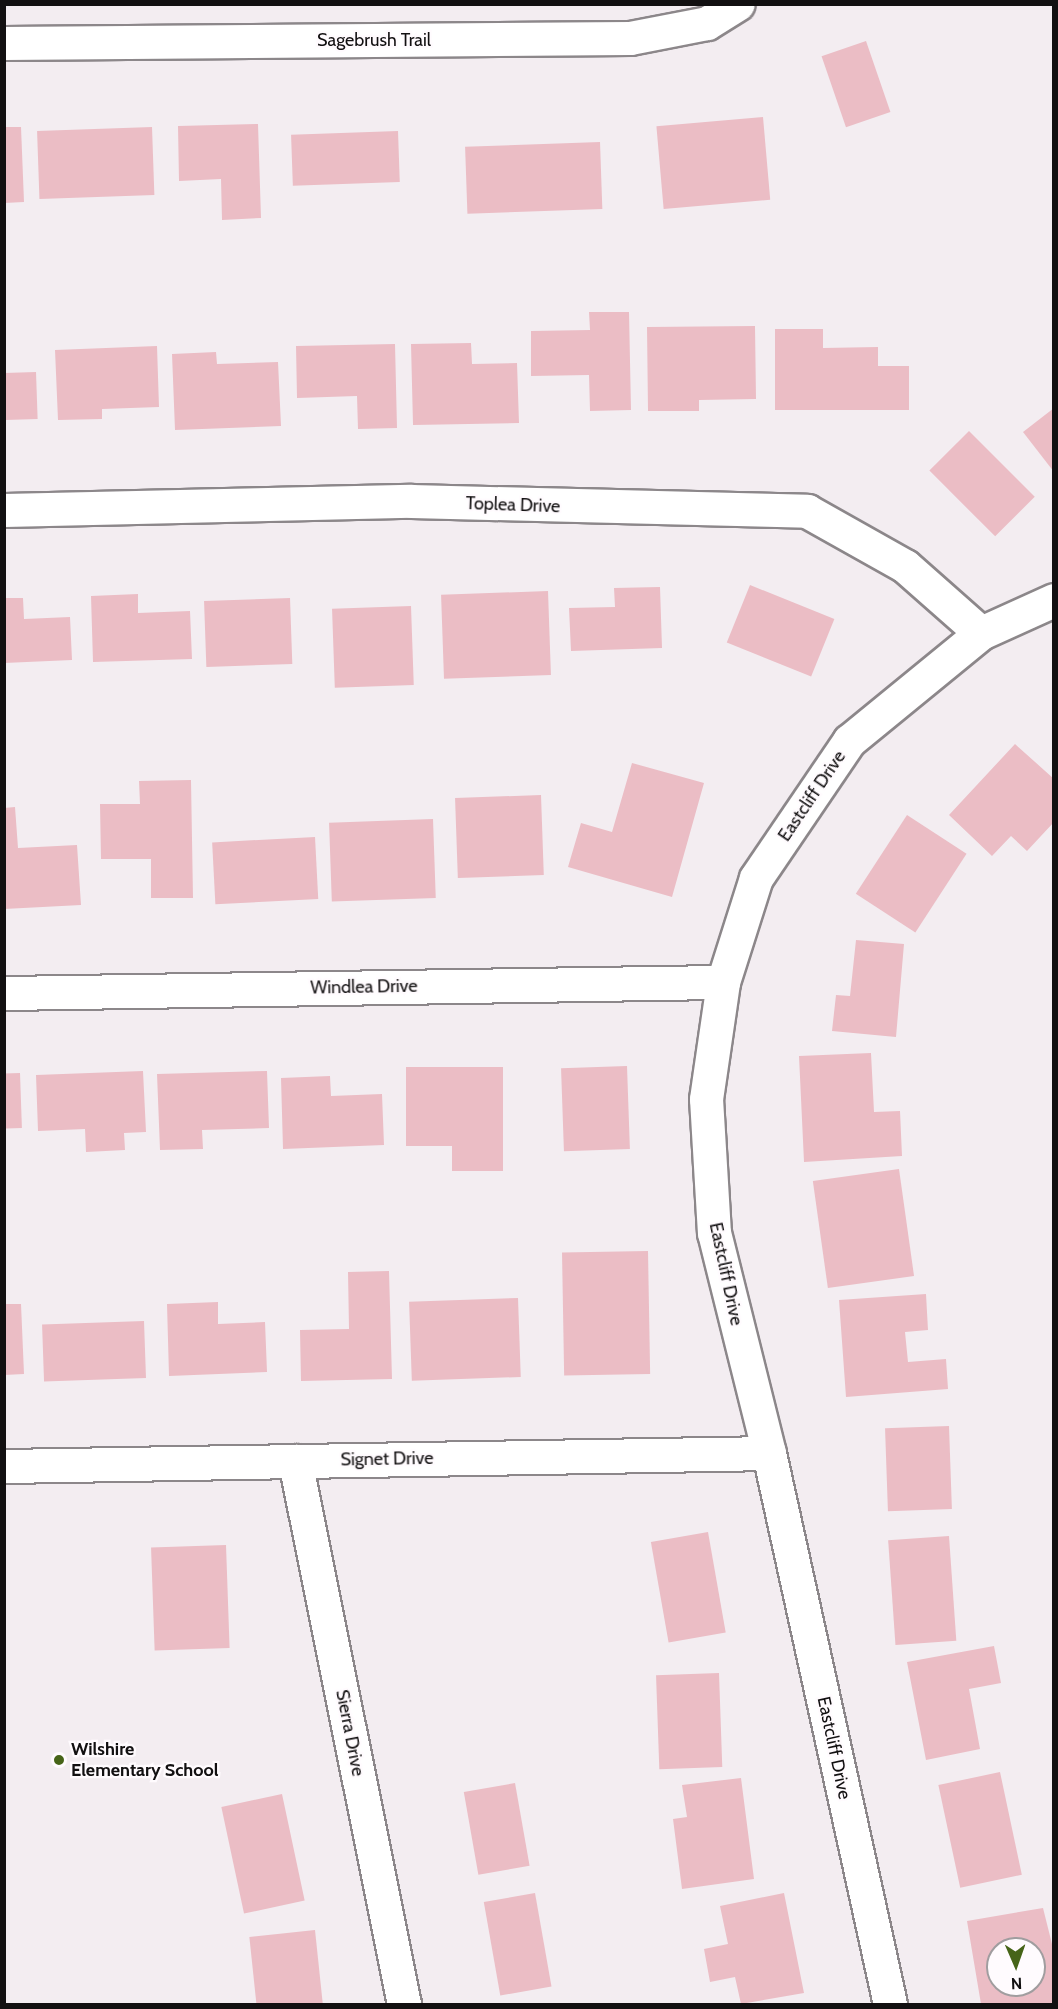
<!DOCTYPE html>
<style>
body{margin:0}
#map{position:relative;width:1058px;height:2009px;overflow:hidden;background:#f3edf1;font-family:Cabin,sans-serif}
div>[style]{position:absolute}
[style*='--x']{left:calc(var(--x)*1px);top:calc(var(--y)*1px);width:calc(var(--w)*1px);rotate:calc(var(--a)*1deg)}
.building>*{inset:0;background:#ebbdc5;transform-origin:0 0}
.roads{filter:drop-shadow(2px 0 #8c878a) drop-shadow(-2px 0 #8c878a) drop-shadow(0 2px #8c878a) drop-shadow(0 -2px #8c878a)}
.minor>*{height:33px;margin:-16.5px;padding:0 16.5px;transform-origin:16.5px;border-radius:16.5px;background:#fff}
.tertiary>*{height:33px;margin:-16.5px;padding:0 16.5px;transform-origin:16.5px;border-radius:16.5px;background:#fff}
.dots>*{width:16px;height:16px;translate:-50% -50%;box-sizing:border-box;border:3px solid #fffbfe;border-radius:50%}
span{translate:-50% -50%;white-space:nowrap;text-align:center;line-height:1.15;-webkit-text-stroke:4.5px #fffbfe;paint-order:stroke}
.street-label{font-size:18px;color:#121011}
.poi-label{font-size:18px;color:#121011;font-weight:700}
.left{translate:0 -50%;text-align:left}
.frame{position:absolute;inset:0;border:6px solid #121011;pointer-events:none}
.north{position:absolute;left:986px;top:1937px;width:60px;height:60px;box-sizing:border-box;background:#fffbfe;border:2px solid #a09d9f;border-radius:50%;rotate:178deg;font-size:16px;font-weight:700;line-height:24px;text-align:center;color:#121011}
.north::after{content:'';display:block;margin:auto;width:21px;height:27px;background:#466418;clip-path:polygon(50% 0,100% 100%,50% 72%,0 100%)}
</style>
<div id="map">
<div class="building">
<div style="left:866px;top:41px;width:75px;height:47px;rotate:71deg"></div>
<div style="left:763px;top:117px;width:83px;height:107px;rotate:85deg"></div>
<div style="clip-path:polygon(258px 124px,261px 218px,222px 220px,221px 179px,179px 181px,178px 126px)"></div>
<div style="clip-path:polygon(4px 127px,21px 127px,24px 202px,4px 203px)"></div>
<div style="left:152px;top:127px;width:68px;height:115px;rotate:88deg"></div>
<div style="left:398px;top:131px;width:51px;height:107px;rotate:88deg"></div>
<div style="left:600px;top:142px;width:67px;height:135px;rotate:88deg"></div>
<div style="clip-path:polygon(589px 312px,629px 312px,631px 410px,590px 411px,589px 375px,531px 376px,531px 331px,590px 330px)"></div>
<div style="clip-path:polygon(755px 326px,756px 399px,699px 400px,699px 411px,648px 411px,647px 327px)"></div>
<div style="clip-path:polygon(775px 329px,823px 329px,823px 348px,878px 347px,878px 366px,909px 366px,909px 410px,775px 410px)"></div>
<div style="clip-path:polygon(471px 343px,472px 364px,517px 363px,519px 423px,413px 425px,411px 344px)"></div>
<div style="clip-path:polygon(395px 344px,397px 428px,358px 429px,357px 396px,297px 398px,296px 346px)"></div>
<div style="clip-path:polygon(157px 346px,159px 407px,102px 409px,102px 419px,58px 420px,55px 350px)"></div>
<div style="clip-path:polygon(216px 352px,217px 364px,278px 362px,281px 426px,175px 430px,172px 354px)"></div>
<div style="left:36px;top:372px;width:47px;height:32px;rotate:88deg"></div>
<div style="clip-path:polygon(1054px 408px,1054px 472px,1023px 432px)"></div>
<div style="left:969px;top:431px;width:93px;height:56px;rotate:45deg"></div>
<div style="left:750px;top:585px;width:91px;height:62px;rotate:22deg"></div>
<div style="clip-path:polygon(660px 587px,662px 648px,571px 651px,569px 608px,615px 607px,614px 588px)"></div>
<div style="left:548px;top:591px;width:84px;height:107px;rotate:88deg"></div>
<div style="clip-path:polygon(138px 594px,138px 613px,190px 611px,192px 659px,93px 662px,91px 596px)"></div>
<div style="clip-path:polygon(4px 598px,23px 598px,24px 619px,70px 617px,72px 660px,4px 663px)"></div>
<div style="left:290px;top:598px;width:66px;height:86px;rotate:88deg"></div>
<div style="left:411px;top:606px;width:79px;height:79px;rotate:88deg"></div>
<div style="clip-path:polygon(1015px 744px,1054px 779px,1054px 822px,1027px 851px,1011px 836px,992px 856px,949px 815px)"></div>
<div style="clip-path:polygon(632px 763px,704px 783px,672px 897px,568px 867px,581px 823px,612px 832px)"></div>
<div style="clip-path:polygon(191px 780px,193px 898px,151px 898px,151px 859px,101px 859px,100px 804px,140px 804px,139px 781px)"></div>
<div style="left:541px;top:795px;width:80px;height:86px;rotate:88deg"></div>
<div style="clip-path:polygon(15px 807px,18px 848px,77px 845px,81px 905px,4px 909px,4px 808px)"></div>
<div style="left:907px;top:815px;width:71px;height:94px;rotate:33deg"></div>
<div style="left:433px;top:819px;width:79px;height:104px;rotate:88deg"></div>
<div style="left:315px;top:837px;width:62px;height:103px;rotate:87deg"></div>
<div style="clip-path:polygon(856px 940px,904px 944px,896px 1037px,832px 1031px,836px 995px,850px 996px)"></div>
<div style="clip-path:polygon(871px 1053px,874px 1112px,900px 1111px,902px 1156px,804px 1162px,799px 1056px)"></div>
<div style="left:627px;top:1066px;width:83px;height:66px;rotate:88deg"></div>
<div style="clip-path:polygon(406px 1067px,503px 1067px,503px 1171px,452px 1171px,452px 1146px,406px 1146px)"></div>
<div style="clip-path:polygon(143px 1071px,146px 1132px,124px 1133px,125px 1150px,86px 1152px,85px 1129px,38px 1131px,36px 1075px)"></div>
<div style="clip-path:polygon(267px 1071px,269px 1128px,202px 1130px,203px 1149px,160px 1150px,157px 1074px)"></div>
<div style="left:20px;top:1073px;width:55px;height:16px;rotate:88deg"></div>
<div style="clip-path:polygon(330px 1076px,331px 1096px,382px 1094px,384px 1145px,283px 1149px,281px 1078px)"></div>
<div style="left:899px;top:1169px;width:108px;height:87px;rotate:82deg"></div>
<div style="left:648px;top:1251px;width:123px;height:86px;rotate:89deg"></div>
<div style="clip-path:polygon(389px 1271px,392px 1379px,301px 1381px,300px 1330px,349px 1329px,348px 1272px)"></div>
<div style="clip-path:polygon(926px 1294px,928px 1330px,905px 1332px,908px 1362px,946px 1359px,948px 1389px,846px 1397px,839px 1300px)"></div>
<div style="left:518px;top:1298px;width:79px;height:109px;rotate:88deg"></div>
<div style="clip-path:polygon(218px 1302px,218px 1324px,265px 1322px,267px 1372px,169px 1376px,167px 1304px)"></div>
<div style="clip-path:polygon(4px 1304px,21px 1304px,24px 1374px,4px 1375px)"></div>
<div style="left:144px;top:1321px;width:57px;height:102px;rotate:88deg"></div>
<div style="left:949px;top:1426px;width:83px;height:64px;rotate:88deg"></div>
<div style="left:708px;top:1532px;width:102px;height:58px;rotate:80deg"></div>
<div style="left:949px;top:1536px;width:105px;height:61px;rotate:86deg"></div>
<div style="left:226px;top:1545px;width:103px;height:75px;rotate:88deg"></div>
<div style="clip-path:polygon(994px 1646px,1001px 1683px,969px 1689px,980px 1749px,926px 1760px,907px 1662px)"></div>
<div style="left:719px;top:1673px;width:94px;height:63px;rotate:88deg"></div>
<div style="left:1000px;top:1772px;width:105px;height:63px;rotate:78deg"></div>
<div style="clip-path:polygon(741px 1778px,754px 1879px,682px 1889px,673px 1819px,687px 1817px,682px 1785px)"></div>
<div style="left:515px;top:1783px;width:84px;height:52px;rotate:80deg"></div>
<div style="left:282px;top:1794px;width:109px;height:62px;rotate:78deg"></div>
<div style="left:535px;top:1893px;width:95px;height:52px;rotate:80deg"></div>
<div style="clip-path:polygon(784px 1893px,804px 1993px,741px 2004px,735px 1977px,710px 1982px,704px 1949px,728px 1944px,720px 1906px)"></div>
<div style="clip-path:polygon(evenodd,1043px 1908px,1054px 1952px,1054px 2004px,981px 2004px,967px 1921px,1043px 1908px,998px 1949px,1034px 1949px,1034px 1985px,998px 1985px,998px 1949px)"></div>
<div style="left:315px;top:1930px;width:74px;height:66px;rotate:84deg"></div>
</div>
<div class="roads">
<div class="minor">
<div style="--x:4;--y:43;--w:626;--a:-0.46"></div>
<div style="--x:630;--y:38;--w:78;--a:-11"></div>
<div style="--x:707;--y:23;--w:36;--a:-32"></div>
<div style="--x:4;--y:510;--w:407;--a:-1.3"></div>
<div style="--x:411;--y:501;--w:396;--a:1.4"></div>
<div style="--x:807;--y:511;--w:112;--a:29.3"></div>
<div style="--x:905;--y:566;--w:101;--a:41.4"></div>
<div style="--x:4;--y:993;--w:719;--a:-0.88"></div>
<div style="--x:295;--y:1461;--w:554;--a:78.65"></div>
<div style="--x:890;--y:2004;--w:564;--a:-102.39"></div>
<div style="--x:769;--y:1453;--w:227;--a:-104"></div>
<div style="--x:714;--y:1233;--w:134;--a:-93.4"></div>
<div style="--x:706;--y:1099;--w:118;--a:-81.7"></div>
<div style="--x:723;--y:982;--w:109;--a:-72.4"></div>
<div style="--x:756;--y:878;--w:166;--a:-55.8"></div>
<div style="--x:849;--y:741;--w:171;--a:-39.3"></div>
<div style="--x:981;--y:633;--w:80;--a:-24.3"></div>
</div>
<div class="tertiary">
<div style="--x:4;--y:1466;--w:765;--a:-0.97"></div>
</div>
</div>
<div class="dots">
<div style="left:59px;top:1760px;background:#466418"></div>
</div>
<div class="street-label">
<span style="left:374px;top:40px">Sagebrush Trail</span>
<span style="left:513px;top:505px;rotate:2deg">Toplea Drive</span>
<span style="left:812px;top:796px;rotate:-56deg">Eastcliff Drive</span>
<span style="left:364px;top:987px;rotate:-1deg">Windlea Drive</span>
<span style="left:726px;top:1274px;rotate:78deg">Eastcliff Drive</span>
<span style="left:387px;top:1459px;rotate:-1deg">Signet Drive</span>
<span style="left:350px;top:1733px;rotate:79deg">Sierra Drive</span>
<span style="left:834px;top:1748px;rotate:78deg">Eastcliff Drive</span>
</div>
<div class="poi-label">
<span class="left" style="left:71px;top:1760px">Wilshire<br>Elementary School</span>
</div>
<div class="frame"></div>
<div class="north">N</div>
</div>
